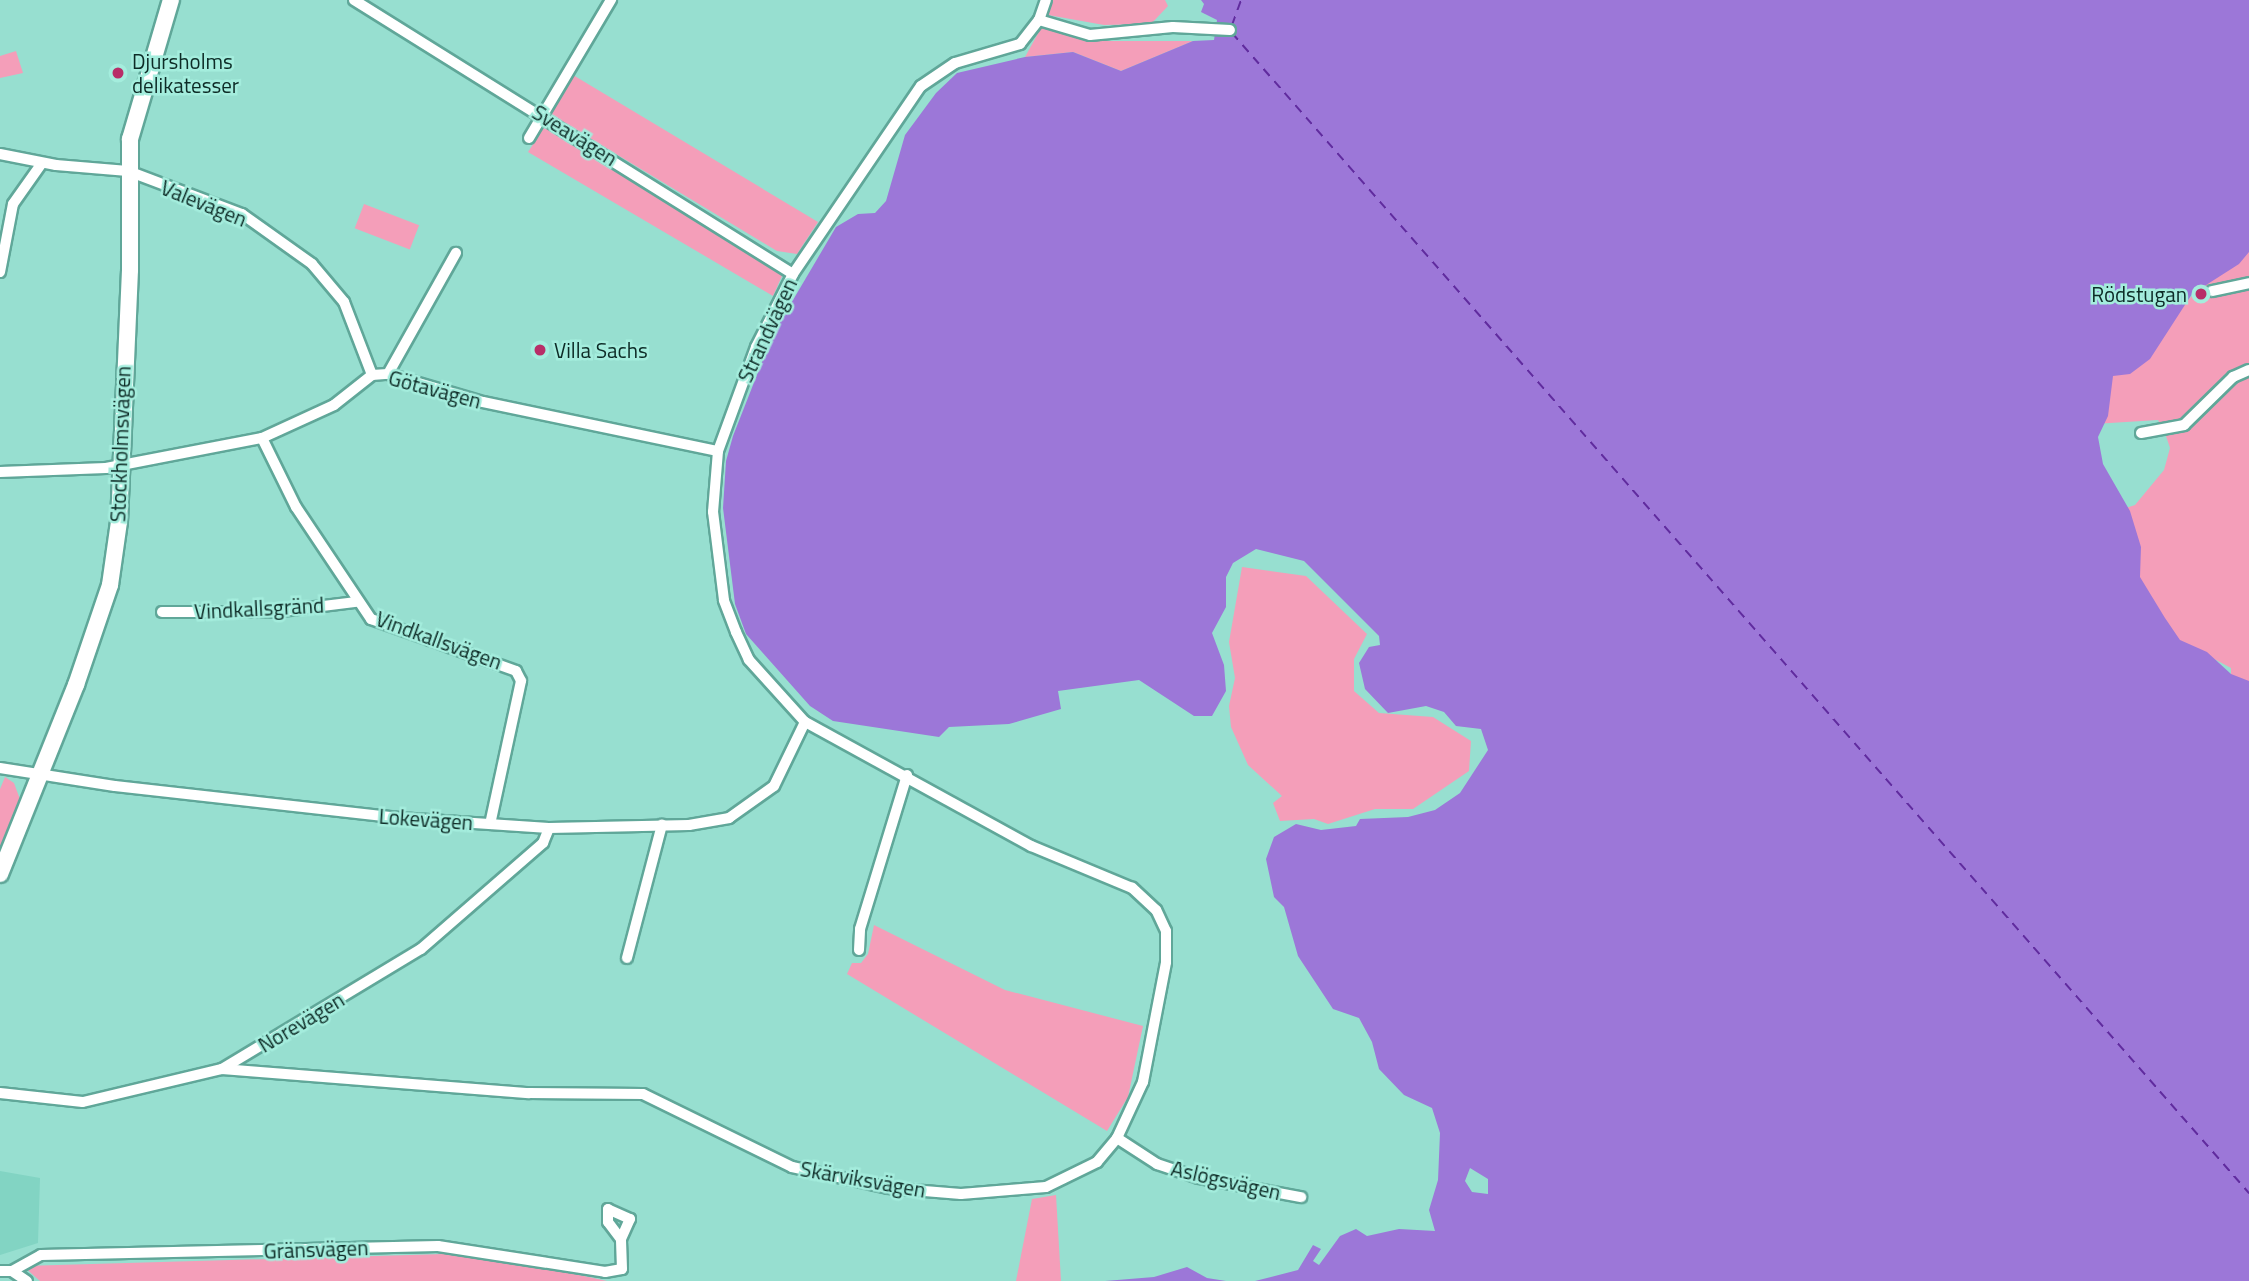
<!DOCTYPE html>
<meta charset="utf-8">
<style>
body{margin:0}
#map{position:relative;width:2249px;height:1281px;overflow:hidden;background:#97dfd0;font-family:"Titillium Web",sans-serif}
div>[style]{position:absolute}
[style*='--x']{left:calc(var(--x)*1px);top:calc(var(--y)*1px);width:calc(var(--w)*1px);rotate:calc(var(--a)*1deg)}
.built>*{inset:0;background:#82d4c3}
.green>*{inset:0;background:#f49eb9;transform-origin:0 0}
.water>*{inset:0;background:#9c77d8}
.ferry>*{height:2px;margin-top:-1px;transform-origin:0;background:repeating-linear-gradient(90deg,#602b9e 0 9px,transparent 0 16px)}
.roads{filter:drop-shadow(2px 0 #60a799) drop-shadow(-2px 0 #60a799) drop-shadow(0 2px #60a799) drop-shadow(0 -2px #60a799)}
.street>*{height:10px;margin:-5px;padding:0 5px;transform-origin:5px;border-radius:5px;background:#fff}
.secondary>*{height:16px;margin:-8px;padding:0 8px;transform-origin:8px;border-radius:8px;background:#fff}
.dots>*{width:19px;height:19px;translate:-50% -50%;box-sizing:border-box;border:4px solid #a4eddd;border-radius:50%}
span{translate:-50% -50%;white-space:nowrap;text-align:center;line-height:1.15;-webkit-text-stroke:5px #a4eddd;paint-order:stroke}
.poi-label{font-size:21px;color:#0d2b26}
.left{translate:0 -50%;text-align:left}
.right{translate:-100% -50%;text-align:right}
.street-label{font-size:21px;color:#0d2b26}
</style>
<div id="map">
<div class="built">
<div style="clip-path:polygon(0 1171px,40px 1178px,38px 1243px,0 1255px)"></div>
</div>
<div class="green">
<div style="clip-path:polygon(1051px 0,1165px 0,1168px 6px,1151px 24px,1104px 25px,1048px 15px)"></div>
<div style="clip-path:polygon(1041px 28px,1091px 41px,1193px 41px,1121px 71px,1073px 52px,1025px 57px)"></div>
<div style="clip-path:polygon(16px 51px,23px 73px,0 78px,0 56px)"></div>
<div style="clip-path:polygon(573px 75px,818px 222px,797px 254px,777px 251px,548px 113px)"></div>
<div style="clip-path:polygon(547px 123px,772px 264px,782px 276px,773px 296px,528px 152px)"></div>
<div style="left:364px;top:204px;width:59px;height:26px;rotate:21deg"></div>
<div style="clip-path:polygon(2249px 239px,2249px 688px,2231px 675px,2231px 668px,2175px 638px,2137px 580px,2123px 509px,2135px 505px,2164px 470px,2170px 448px,2164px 430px,2158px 420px,2094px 424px,2110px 378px)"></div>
<div style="clip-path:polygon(1242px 567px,1306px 576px,1367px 634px,1354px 659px,1354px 691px,1379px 713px,1433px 717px,1471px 741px,1469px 771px,1413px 809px,1375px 809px,1328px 824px,1314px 819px,1280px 821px,1273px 803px,1282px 796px,1248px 765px,1231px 727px,1229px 706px,1235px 678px,1229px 642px)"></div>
<div style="clip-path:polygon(5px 777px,14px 783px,21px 802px,0 853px,0 789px)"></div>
<div style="clip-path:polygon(874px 925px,1005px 990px,1143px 1026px,1128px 1097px,1107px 1131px,847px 974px,852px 963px,861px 963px,868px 954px)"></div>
<div style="clip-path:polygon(1056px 1195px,1061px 1281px,1016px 1281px,1032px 1199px)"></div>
<div style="clip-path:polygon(479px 1253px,607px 1281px,40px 1281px,23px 1266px)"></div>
</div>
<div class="water">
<div style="clip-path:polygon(evenodd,1201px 0,2249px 0,2249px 252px,2239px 264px,2192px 294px,2150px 359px,2130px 374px,2113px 376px,2108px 416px,2098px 437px,2103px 464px,2130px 511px,2141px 547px,2140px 577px,2165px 618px,2180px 640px,2207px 652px,2231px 674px,2249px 681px,2249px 1281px,1255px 1281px,1298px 1270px,1313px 1245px,1321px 1249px,1313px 1261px,1319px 1265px,1340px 1236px,1356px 1229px,1367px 1236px,1399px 1229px,1435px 1231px,1429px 1210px,1438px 1180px,1440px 1133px,1432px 1108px,1404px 1095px,1379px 1069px,1372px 1042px,1359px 1018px,1333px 1009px,1298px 956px,1284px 907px,1274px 897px,1266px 859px,1274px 837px,1296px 824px,1321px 830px,1356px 826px,1360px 819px,1408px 817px,1435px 810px,1460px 793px,1488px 750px,1481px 729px,1456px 726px,1444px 712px,1426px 706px,1388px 713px,1365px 689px,1359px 663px,1369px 647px,1380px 645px,1379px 636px,1304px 561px,1256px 549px,1233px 563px,1226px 577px,1226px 607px,1212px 633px,1224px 665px,1226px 691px,1212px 716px,1194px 716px,1139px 680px,1058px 691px,1061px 709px,1009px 724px,949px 727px,939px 737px,833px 721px,810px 706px,746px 634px,735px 604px,723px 508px,726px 461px,733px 436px,773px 334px,836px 227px,858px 214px,875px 213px,886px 201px,905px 135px,936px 93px,957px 73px,1025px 57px,1073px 52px,1121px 71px,1193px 41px,1214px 40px,1217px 20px,1201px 12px,1204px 4px,1201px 0,1470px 1168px,1488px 1179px,1488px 1194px,1472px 1192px,1465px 1181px,1470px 1168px)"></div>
<div style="clip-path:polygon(1187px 1267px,1207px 1278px,1226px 1281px,1105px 1281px,1154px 1277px)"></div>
</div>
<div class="ferry">
<div style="--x:1232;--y:25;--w:27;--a:-70"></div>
<div style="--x:1232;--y:33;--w:1543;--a:48.76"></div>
</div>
<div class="roads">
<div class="street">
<div style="--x:354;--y:0;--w:517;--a:31.97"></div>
<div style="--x:1039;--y:20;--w:53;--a:16.4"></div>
<div style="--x:1090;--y:35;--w:83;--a:-5.5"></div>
<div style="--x:1173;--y:27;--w:57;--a:3"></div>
<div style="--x:529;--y:138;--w:161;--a:-59.3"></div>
<div style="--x:0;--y:154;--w:57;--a:11.1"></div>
<div style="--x:56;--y:165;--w:72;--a:4.8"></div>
<div style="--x:128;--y:171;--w:122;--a:20.7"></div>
<div style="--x:242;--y:214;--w:86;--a:35.5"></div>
<div style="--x:312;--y:264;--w:50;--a:49.9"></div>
<div style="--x:344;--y:302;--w:78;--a:69"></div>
<div style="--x:0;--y:272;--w:69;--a:-79.2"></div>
<div style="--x:13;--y:204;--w:50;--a:-54.7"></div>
<div style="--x:2212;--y:291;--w:38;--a:-12"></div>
<div style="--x:388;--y:374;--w:139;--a:-60.7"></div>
<div style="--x:2141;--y:433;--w:44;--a:-10.5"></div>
<div style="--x:2184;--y:425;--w:69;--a:-44.4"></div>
<div style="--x:2233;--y:377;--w:17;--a:-24"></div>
<div style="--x:262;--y:438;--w:77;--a:63.8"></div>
<div style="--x:296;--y:507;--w:135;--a:56.2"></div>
<div style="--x:371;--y:619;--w:154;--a:19.7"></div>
<div style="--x:516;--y:671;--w:11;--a:63"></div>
<div style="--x:521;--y:681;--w:146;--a:102.2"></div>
<div style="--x:0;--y:472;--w:106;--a:-2.2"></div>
<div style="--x:106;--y:468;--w:159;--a:-10.9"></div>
<div style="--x:262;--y:438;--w:79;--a:-24.6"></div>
<div style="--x:334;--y:405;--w:48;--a:-38.3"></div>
<div style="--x:372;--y:375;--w:16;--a:-4"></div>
<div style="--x:388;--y:374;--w:99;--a:16.4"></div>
<div style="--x:483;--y:402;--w:240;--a:11.8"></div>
<div style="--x:162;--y:612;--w:112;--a:0"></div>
<div style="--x:274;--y:612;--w:83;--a:-7"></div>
<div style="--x:0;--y:768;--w:116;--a:8.9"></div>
<div style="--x:115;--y:786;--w:286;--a:6.4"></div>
<div style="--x:399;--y:818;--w:150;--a:3.8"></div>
<div style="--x:549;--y:828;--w:140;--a:-1.2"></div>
<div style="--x:689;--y:825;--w:41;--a:-9.9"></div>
<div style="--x:729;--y:818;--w:55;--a:-35.4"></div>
<div style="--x:774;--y:786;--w:71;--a:-64.2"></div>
<div style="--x:859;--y:950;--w:21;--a:-87"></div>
<div style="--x:860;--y:929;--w:161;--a:-73"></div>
<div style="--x:627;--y:958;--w:138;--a:-75.3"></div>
<div style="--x:222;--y:1069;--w:308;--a:4.5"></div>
<div style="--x:529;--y:1093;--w:114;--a:0.5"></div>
<div style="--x:643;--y:1094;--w:166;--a:26.1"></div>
<div style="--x:792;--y:1167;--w:98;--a:12.3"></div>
<div style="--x:888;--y:1188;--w:73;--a:4.7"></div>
<div style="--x:961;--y:1194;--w:85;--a:-4.7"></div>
<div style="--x:1046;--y:1187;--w:57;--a:-26.1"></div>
<div style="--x:1097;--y:1162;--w:31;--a:-50"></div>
<div style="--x:1117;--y:1138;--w:62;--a:-65.1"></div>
<div style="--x:1143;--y:1082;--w:122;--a:-79.1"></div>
<div style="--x:1166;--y:962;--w:31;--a:-90"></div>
<div style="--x:1166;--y:931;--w:23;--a:-115"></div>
<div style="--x:1156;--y:910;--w:33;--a:-137"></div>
<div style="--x:1132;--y:888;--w:109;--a:-157.4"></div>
<div style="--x:1031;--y:846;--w:258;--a:-151.2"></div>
<div style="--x:805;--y:722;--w:84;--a:-132.1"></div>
<div style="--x:749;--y:660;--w:31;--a:-115"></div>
<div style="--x:736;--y:632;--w:34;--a:-111"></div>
<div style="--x:724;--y:600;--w:89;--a:-97.1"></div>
<div style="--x:713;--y:512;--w:61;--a:-85.3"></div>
<div style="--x:718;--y:451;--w:111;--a:-69.9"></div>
<div style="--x:756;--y:347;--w:82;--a:-63.1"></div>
<div style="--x:793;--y:274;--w:227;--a:-55.8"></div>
<div style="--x:921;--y:86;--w:41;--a:-34.1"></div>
<div style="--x:955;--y:63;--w:68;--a:-16.3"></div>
<div style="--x:1020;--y:44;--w:31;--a:-52"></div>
<div style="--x:1039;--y:20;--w:21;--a:-71"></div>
<div style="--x:0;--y:1093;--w:83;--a:6.2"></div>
<div style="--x:83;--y:1102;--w:143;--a:-13.4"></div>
<div style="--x:222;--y:1069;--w:232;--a:-31.1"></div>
<div style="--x:421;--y:949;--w:162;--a:-41"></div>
<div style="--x:543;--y:843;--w:16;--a:-68"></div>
<div style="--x:1117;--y:1138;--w:48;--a:33"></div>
<div style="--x:1157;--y:1164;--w:44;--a:18.4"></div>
<div style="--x:1199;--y:1178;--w:104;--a:10.6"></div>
<div style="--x:0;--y:1271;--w:12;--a:0"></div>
<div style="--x:12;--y:1271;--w:18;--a:34"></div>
<div style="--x:12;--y:1271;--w:33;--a:-29"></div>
<div style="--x:41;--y:1255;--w:397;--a:-1.3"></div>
<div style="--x:438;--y:1246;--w:169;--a:8.8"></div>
<div style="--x:605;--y:1272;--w:17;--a:-10"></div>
<div style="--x:622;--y:1269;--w:30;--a:-92"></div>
<div style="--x:621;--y:1239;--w:22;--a:-66"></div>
<div style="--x:630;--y:1219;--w:24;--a:-156"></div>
<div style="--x:608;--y:1209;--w:13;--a:90"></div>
<div style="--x:608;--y:1222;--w:21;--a:53"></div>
</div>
<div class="secondary">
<div style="--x:0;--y:874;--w:204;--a:-68.1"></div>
<div style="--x:76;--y:685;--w:106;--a:-71.2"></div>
<div style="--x:110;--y:585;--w:64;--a:-81.9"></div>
<div style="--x:119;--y:522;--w:252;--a:-87.5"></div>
<div style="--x:130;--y:270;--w:131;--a:-90"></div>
<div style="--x:130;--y:139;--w:145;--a:-73.6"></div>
</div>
</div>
<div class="dots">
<div style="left:118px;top:73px;background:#b82e68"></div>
<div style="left:2201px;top:294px;background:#b82e68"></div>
<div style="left:540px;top:350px;background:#b82e68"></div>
</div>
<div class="poi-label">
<span class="left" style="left:132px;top:73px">Djursholms<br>delikatesser</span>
<span class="right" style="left:2187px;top:294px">Rödstugan</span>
<span class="left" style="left:554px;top:350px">Villa Sachs</span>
</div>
<div class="street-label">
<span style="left:575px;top:135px;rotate:32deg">Sveavägen</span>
<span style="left:204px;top:203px;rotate:22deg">Valevägen</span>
<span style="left:767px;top:330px;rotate:-65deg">Strandvägen</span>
<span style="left:435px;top:389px;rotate:15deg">Götavägen</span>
<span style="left:120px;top:444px;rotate:-88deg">Stockholmsvägen</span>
<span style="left:259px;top:608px;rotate:-3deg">Vindkallsgränd</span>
<span style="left:439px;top:640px;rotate:20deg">Vindkallsvägen</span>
<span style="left:426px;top:819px;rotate:4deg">Lokevägen</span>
<span style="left:301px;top:1022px;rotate:-31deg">Norevägen</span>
<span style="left:863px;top:1179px;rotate:10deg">Skärviksvägen</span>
<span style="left:1226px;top:1180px;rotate:13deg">Aslögsvägen</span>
<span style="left:316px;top:1249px;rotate:-2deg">Gränsvägen</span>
</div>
</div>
